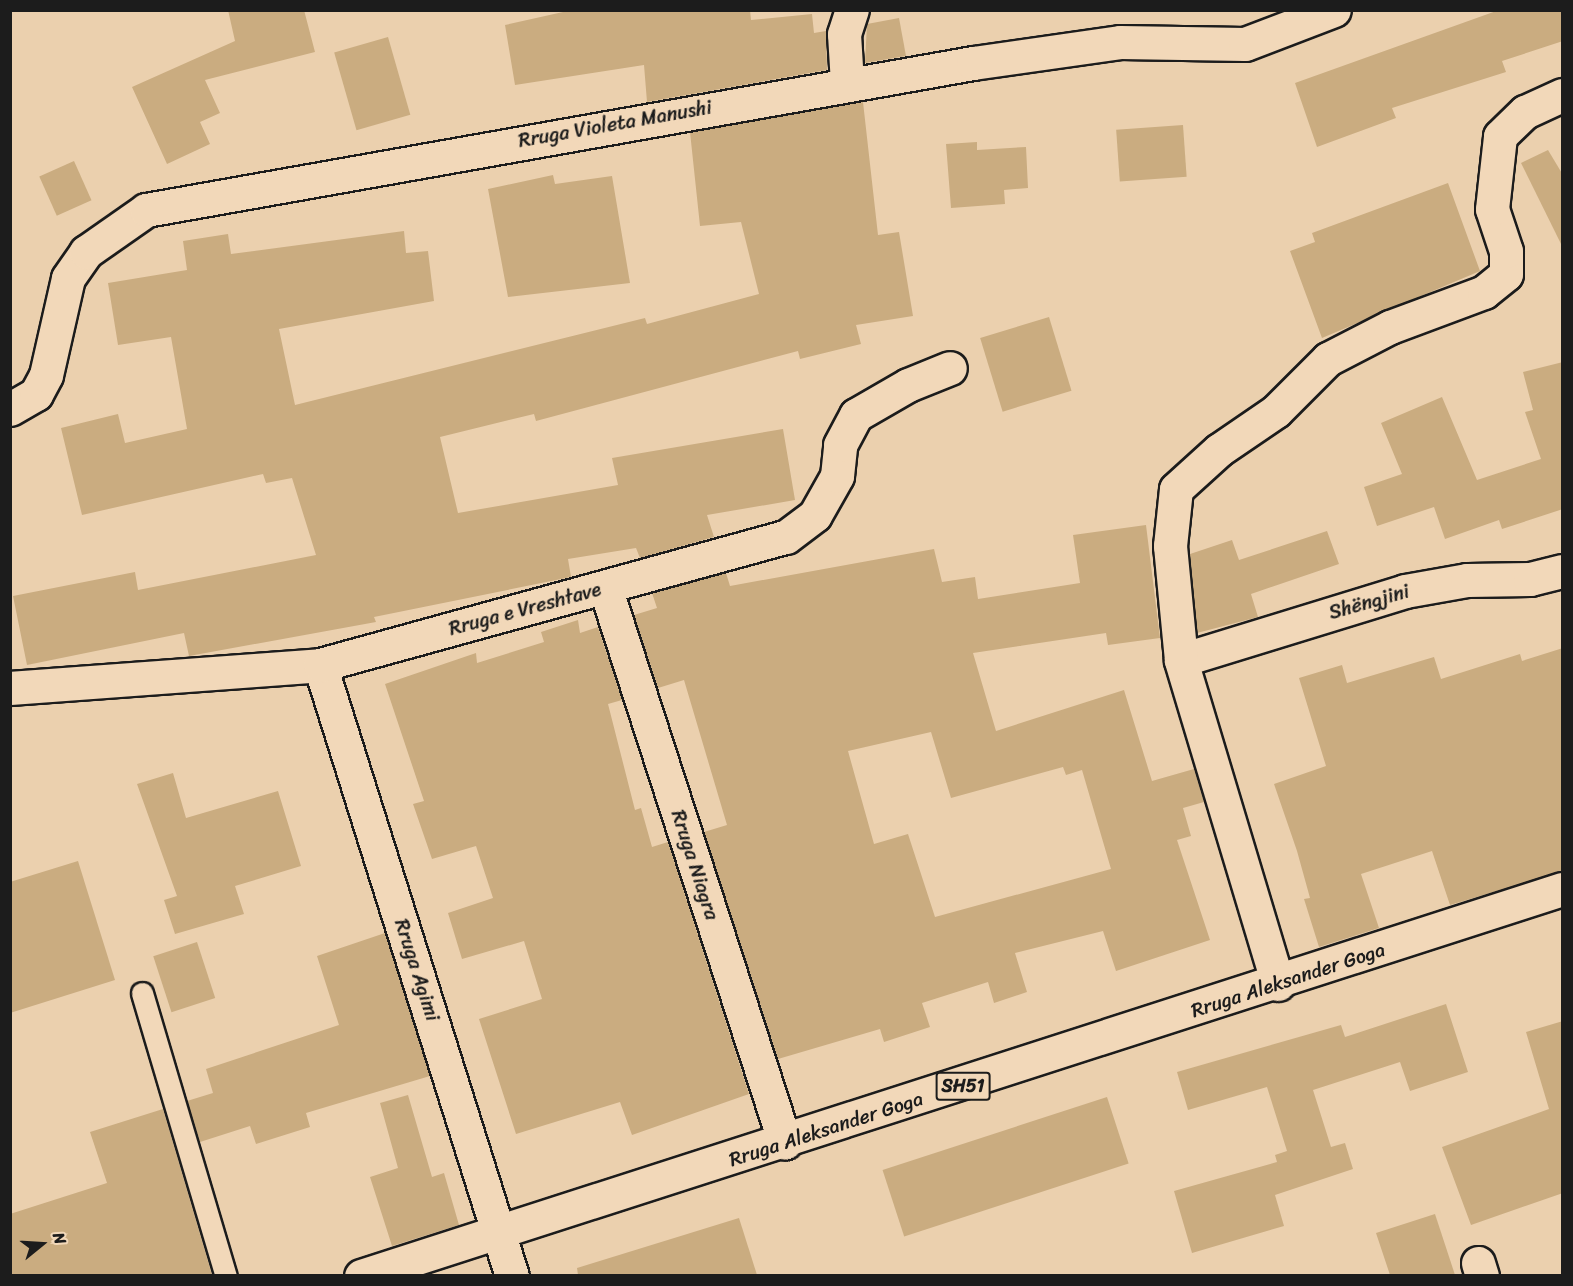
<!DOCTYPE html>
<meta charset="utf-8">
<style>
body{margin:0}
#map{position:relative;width:1573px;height:1286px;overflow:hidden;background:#ebd0ae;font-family:Sriracha,sans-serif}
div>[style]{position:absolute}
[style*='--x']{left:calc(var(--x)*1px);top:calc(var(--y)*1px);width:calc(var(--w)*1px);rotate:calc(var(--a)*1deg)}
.building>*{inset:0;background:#caac80;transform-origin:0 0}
.roads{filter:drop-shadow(2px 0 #1c1c1c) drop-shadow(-2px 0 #1c1c1c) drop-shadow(0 2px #1c1c1c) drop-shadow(0 -2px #1c1c1c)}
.lane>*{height:21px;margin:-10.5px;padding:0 10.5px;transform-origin:10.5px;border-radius:10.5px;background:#f2d8b9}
.street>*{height:33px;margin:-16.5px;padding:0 16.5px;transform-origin:16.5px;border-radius:16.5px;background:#f2d8b9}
.primary>*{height:33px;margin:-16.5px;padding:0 16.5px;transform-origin:16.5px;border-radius:16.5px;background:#f2d8b9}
span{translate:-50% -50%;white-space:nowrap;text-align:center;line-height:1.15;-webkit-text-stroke:4.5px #f2d8b9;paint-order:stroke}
.shield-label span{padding:2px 4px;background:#f2d8b9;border:2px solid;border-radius:4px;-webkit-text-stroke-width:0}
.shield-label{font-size:18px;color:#1c1c1c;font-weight:700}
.street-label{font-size:20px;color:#1c1c1c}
.frame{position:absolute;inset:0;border:12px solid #1c1c1c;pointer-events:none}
.north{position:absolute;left:12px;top:1214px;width:60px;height:60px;-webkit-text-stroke:4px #f2d8b9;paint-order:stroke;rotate:72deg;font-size:16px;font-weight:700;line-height:24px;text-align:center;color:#1c1c1c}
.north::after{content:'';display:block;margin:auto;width:21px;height:27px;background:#1c1c1c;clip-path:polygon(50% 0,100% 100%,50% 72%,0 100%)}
</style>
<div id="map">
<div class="building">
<div style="clip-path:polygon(228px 10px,304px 10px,315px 52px,205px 80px,220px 113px,200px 122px,210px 144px,167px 164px,132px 87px,235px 41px)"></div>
<div style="clip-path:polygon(572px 10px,750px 10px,751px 20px,812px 14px,814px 33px,826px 31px,827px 70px,647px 102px,644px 65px,515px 85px,505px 25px)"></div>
<div style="clip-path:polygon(1499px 10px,1563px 10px,1563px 41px,1502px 61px,1506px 72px,1392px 108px,1396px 118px,1317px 147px,1295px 83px)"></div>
<div style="clip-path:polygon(899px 18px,906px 56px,865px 63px,867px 24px)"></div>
<div style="left:388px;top:37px;width:81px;height:56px;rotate:74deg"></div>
<div style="clip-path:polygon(863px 102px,878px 235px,899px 232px,913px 316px,856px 325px,861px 344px,800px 359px,798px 351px,536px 421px,534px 414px,440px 437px,458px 513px,618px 485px,612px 458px,783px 429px,795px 500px,707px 515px,714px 537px,640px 558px,636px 548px,568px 559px,571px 577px,374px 617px,376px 622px,189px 656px,184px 633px,27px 665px,13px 596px,135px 572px,138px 590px,316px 555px,292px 478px,266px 483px,263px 474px,82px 515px,61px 428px,118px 414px,125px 443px,187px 429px,171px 337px,118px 345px,108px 283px,187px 270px,183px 241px,228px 234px,231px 254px,404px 231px,406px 253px,428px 251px,434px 301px,279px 329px,295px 405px,645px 318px,647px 324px,759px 294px,741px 222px,700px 226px,690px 132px)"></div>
<div style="left:1183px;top:125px;width:52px;height:67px;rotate:86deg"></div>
<div style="clip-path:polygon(977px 142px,977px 150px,1026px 147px,1028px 188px,1004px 190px,1005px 204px,951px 208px,946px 144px)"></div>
<div style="clip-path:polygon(1548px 150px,1563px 175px,1563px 248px,1521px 163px)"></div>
<div style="left:74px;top:161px;width:43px;height:38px;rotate:66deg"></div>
<div style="clip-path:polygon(553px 175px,555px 184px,612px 176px,630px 283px,508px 297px,488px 189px)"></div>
<div style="clip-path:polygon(1448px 183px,1480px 271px,1322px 338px,1290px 251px,1315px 242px,1312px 233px)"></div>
<div style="left:1049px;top:317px;width:77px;height:72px;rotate:73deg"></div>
<div style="clip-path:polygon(1563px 362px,1563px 509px,1502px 529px,1499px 520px,1445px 539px,1434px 507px,1377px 526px,1364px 487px,1402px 474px,1381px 423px,1442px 397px,1477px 480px,1541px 459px,1525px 412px,1533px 410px,1523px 372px)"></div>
<div style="clip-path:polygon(evenodd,1146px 525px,1160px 638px,1108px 645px,1106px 633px,973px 653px,996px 731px,1124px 690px,1152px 781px,1194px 769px,1204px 802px,1183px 808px,1191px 836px,1177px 840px,1210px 940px,1116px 971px,1103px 931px,1015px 953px,1027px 992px,994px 1003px,988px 982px,922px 1003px,930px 1027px,884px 1042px,880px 1029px,778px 1059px,704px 832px,727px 825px,684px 680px,658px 688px,634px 615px,657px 608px,652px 593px,726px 573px,730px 586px,934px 549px,942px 582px,975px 577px,978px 599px,1080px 583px,1073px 535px,1146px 525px,931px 732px,951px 798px,1063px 767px,1066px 775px,1082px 770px,1111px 869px,935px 917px,908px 834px,874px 844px,848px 751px,931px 732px)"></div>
<div style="clip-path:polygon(1327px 531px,1339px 564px,1251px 594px,1258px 617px,1197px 633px,1190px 554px,1232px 540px,1239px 560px)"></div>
<div style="clip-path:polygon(578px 620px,580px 633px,598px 627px,622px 700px,608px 704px,635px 810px,641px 808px,652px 847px,668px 842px,749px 1094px,632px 1135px,620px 1102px,516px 1134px,479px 1019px,542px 999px,524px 941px,462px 959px,448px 913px,493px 898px,476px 846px,432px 859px,413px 804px,424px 801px,385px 684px,476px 653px,477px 663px,544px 642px,541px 632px)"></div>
<div style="clip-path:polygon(1563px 648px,1563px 871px,1450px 905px,1432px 851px,1361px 874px,1379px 928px,1319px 947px,1304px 899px,1310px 898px,1297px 851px,1274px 784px,1326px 766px,1299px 678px,1342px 665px,1347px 683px,1434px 657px,1441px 679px,1520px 654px,1522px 661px)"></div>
<div style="clip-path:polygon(173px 773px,186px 818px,278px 791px,301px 866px,235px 886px,244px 914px,175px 934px,164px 900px,177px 896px,137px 784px)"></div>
<div style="clip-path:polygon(78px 861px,115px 980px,10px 1013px,10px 882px)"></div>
<div style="clip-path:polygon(385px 933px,430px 1076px,306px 1113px,310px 1127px,256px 1144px,250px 1126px,200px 1142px,187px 1101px,213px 1093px,206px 1069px,339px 1025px,317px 956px)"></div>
<div style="left:197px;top:942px;width:59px;height:46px;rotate:72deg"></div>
<div style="clip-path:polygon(1446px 1004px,1468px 1072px,1410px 1091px,1400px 1062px,1313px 1090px,1331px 1147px,1345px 1143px,1353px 1169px,1275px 1195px,1284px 1226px,1192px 1253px,1174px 1191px,1277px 1162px,1275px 1155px,1287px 1151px,1267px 1087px,1188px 1110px,1177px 1072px,1341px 1025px,1345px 1037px)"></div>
<div style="clip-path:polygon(1563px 1021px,1563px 1193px,1471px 1225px,1442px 1147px,1549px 1109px,1526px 1032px)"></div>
<div style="clip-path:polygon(408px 1095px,432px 1177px,444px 1173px,459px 1225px,392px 1246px,370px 1177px,398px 1168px,380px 1103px)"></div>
<div style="left:1107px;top:1097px;width:70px;height:236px;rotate:72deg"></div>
<div style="clip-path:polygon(163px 1109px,212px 1275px,10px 1275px,10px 1214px,107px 1183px,90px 1132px)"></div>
<div style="clip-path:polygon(1435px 1214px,1455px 1275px,1390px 1275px,1376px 1233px)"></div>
<div style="clip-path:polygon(739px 1218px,757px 1275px,578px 1275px,577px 1268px)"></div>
</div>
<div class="roads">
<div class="lane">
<div style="--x:142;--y:993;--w:295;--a:73.5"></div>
</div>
<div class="street">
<div style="--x:847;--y:83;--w:49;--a:-93.5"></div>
<div style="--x:844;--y:34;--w:25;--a:-72"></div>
<div style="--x:10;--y:409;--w:30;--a:-30"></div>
<div style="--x:36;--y:394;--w:21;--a:-62"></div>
<div style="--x:46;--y:375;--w:99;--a:-77.2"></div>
<div style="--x:68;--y:278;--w:32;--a:-55"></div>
<div style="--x:86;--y:252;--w:73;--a:-35"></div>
<div style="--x:146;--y:210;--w:840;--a:-10.08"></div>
<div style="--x:973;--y:63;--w:148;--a:-8.1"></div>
<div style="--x:1120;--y:42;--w:125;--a:0.9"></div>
<div style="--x:1245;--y:44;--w:95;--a:-20.9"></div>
<div style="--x:605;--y:587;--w:584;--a:72.06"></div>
<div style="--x:1181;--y:660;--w:234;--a:-17.1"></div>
<div style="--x:1405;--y:591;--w:63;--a:-10.1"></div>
<div style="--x:1467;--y:580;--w:63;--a:-0.9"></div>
<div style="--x:1530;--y:579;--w:33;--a:-14"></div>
<div style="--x:320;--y:665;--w:640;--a:72.56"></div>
<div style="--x:10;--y:688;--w:311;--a:-4.2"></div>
<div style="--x:320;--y:665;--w:483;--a:-15.4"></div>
<div style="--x:786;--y:537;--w:36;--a:-37"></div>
<div style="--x:815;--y:515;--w:45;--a:-60.6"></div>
<div style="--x:837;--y:476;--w:31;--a:-84"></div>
<div style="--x:840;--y:445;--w:34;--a:-62"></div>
<div style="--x:856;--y:415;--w:60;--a:-30"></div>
<div style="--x:908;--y:385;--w:45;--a:-22"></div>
<div style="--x:1278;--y:984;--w:338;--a:-106.7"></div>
<div style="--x:1181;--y:660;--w:115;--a:-95.5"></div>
<div style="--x:1170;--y:546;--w:57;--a:-84"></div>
<div style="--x:1176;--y:489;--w:58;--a:-42.2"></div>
<div style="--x:1219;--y:450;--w:69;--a:-34.4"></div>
<div style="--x:1276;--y:411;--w:74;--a:-45"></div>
<div style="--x:1328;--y:359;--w:70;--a:-27.3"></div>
<div style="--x:1390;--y:327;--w:100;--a:-20.4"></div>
<div style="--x:1484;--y:292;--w:28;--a:-39"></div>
<div style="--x:1506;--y:274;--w:23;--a:-90"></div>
<div style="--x:1506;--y:251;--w:44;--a:-108.4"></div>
<div style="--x:1492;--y:209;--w:73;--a:-83.7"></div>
<div style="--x:1500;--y:136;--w:35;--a:-44"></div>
<div style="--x:1525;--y:112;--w:41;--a:-24.7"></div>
<div style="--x:1478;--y:1263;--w:14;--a:73"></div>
</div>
<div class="primary">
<div style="--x:361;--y:1276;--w:1262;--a:-17.86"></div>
</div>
</div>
<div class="shield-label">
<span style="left:963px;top:1086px">SH51</span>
</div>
<div class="street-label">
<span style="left:615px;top:124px;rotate:-10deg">Rruga Violeta Manushi</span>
<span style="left:1369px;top:602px;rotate:-16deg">Shëngjini</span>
<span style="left:525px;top:609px;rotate:-15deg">Rruga e Vreshtave</span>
<span style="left:695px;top:865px;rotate:72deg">Rruga Niagra</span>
<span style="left:417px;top:970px;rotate:72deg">Rruga Agimi</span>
<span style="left:1288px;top:980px;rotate:-18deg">Rruga Aleksander Goga</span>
<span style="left:826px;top:1129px;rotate:-18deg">Rruga Aleksander Goga</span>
</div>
<div class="frame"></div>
<div class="north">N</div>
</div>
